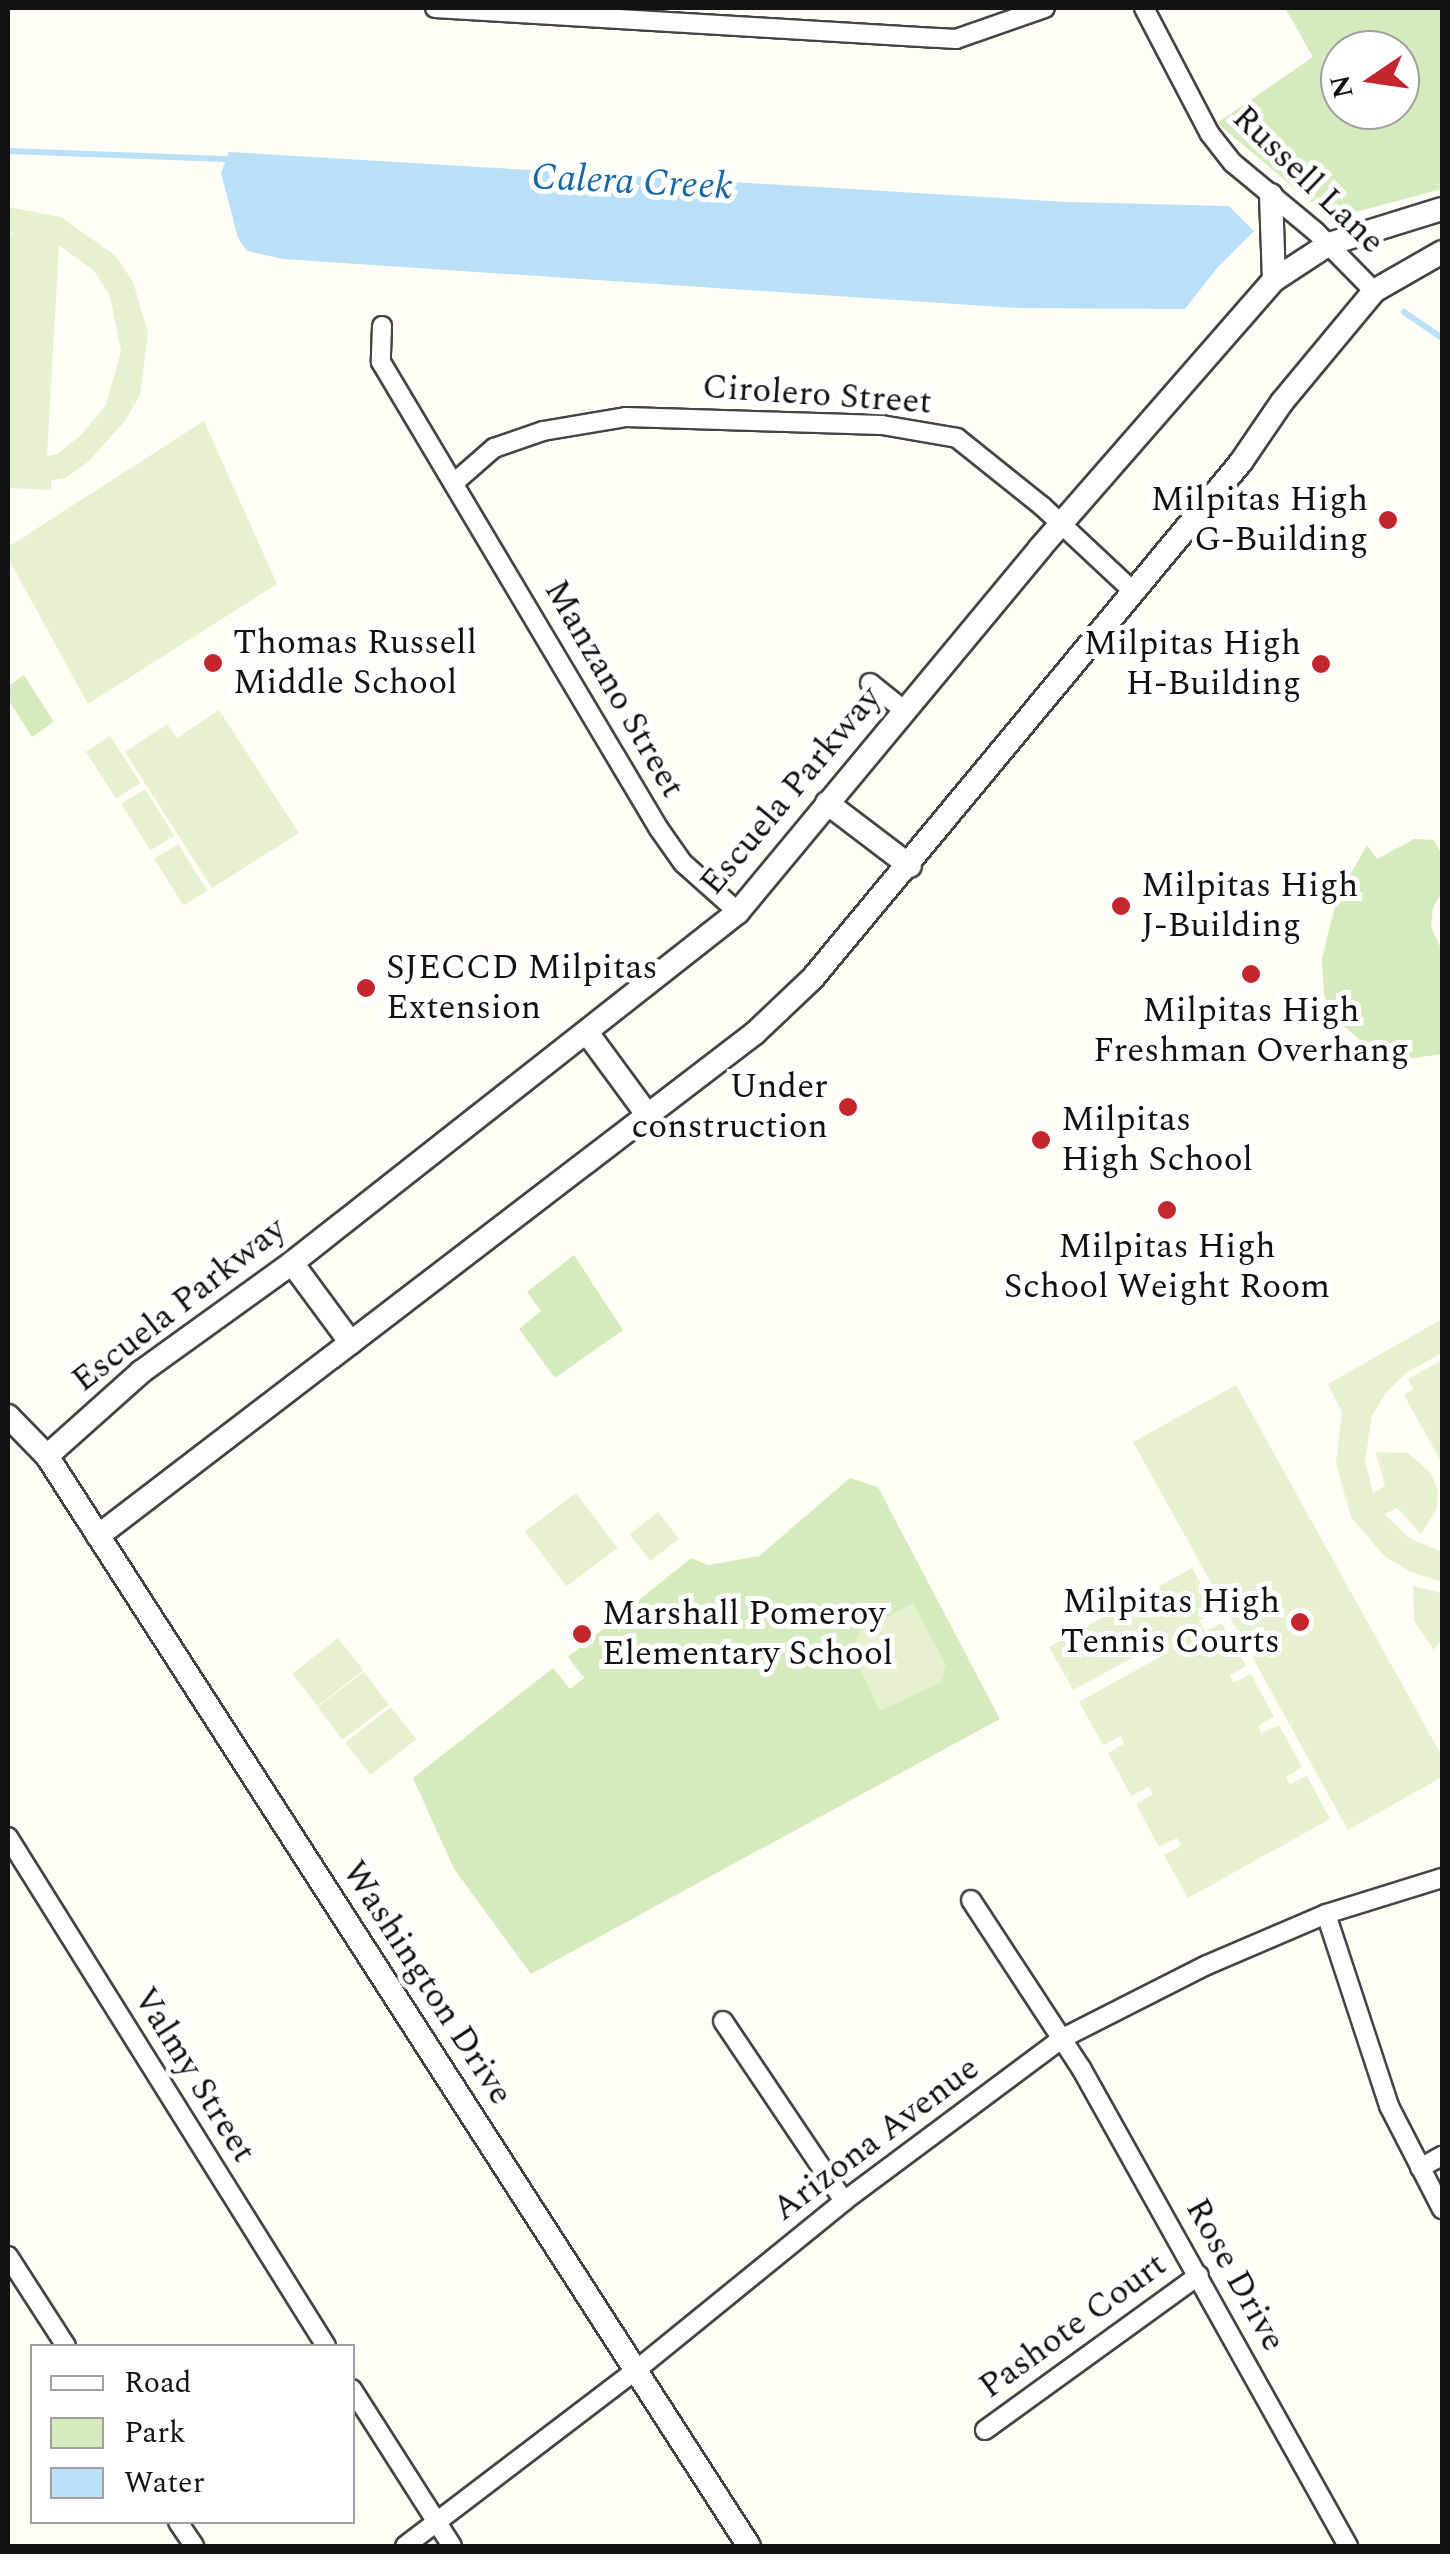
<!DOCTYPE html>
<style>
body{margin:0}
#map{position:relative;width:1450px;height:2554px;overflow:hidden;background:#fffdf5;font-family:Spectral,serif}
div>[style]{position:absolute}
[style*='--x']{left:calc(var(--x)*1px);top:calc(var(--y)*1px);width:calc(var(--w)*1px);rotate:calc(var(--a)*1deg)}
.green>*{inset:0;background:#d5ebbd}
.pitch>*{inset:0;background:#e6f2cf;transform-origin:0 0}
.water>*{inset:0;background:#b9e0f7}
.stream>*{height:6px;margin:-3px;padding:0 3px;transform-origin:3px;border-radius:3px;background:#b9e0f7}
.roads{filter:drop-shadow(2px 0 #444) drop-shadow(-2px 0 #444) drop-shadow(0 2px #444) drop-shadow(0 -2px #444)}
.minor>*{height:18px;margin:-9px;padding:0 9px;transform-origin:9px;border-radius:9px;background:#fff}
.tertiary>*{height:22px;margin:-11px;padding:0 11px;transform-origin:11px;border-radius:11px;background:#fff}
.dots>*{width:28px;height:28px;translate:-50% -50%;box-sizing:border-box;border:5px solid #fff;border-radius:50%}
span{translate:-50% -50%;white-space:nowrap;text-align:center;line-height:1.15;-webkit-text-stroke:10px #fff;paint-order:stroke}
.street-label{font-size:35px;color:#111}
.poi-label{font-size:35px;color:#111}
.right{translate:-100% -50%;text-align:right}
.left{translate:0 -50%;text-align:left}
.water-label{font-size:38px;color:#1768a6;font-style:italic}
.frame{position:absolute;inset:0;border:10px solid #111;pointer-events:none}
.legend{position:absolute;left:30px;top:2344px;width:325px;height:180px;box-sizing:border-box;background:#fff;border:2px solid #a0a0a0;margin:0;padding:12px 18px;list-style:none;font-size:30px;color:#111}
.legend li{display:flex;align-items:center;gap:20px;height:50px}
.legend b{width:50px;border:2px solid #a0a0a0}
.north{position:absolute;left:1320px;top:30px;width:100px;height:100px;box-sizing:border-box;background:#fff;border:2px solid #a0a0a0;border-radius:50%;rotate:257deg;font-size:28px;font-weight:700;line-height:40px;text-align:center;color:#111}
.north::after{content:'';display:block;margin:auto;width:35px;height:45px;background:#c4262e;clip-path:polygon(50% 0,100% 100%,50% 72%,0 100%)}
</style>
<div id="map">
<div class="green">
<div style="clip-path:polygon(evenodd,1285px 8px,1442px 8px,1442px 189px,1352px 213px,1312px 203px,1217px 123px,1313px 57px,1285px 8px,1340px 50px,1400px 50px,1400px 110px,1340px 110px,1340px 50px)"></div>
<div style="clip-path:polygon(24px 675px,54px 722px,32px 737px,8px 699px,8px 686px)"></div>
<div style="clip-path:polygon(1414px 839px,1434px 840px,1442px 855px,1442px 892px,1433px 908px,1431px 926px,1442px 951px,1442px 1054px,1407px 1059px,1377px 1055px,1339px 1022px,1324px 996px,1322px 958px,1337px 898px,1367px 845px,1377px 859px)"></div>
<div style="clip-path:polygon(574px 1255px,623px 1330px,555px 1378px,519px 1329px,541px 1311px,527px 1292px)"></div>
<div style="clip-path:polygon(850px 1478px,878px 1487px,1000px 1719px,531px 1974px,454px 1869px,413px 1778px,553px 1668px,570px 1689px,584px 1678px,568px 1657px,691px 1558px,708px 1565px,759px 1556px)"></div>
</div>
<div class="pitch">
<div style="clip-path:polygon(evenodd,8px 207px,61px 217px,116px 256px,133px 282px,148px 333px,140px 395px,125px 421px,88px 462px,65px 478px,51px 480px,51px 490px,8px 488px,8px 234px,16px 234px,8px 232px,8px 207px,59px 245px,94px 271px,110px 296px,121px 351px,106px 405px,81px 435px,57px 454px,47px 456px,59px 245px)"></div>
<div style="clip-path:polygon(204px 421px,277px 584px,88px 704px,8px 558px,8px 547px)"></div>
<div style="clip-path:polygon(219px 710px,299px 833px,212px 888px,125px 752px,167px 724px,177px 738px)"></div>
<div style="left:110px;top:736px;width:56px;height:29px;rotate:57deg"></div>
<div style="left:145px;top:789px;width:55px;height:28px;rotate:58deg"></div>
<div style="left:178px;top:844px;width:55px;height:28px;rotate:58deg"></div>
<div style="clip-path:polygon(1442px 1319px,1442px 1353px,1406px 1373px,1385px 1394px,1372px 1416px,1365px 1461px,1373px 1493px,1385px 1486px,1376px 1452px,1408px 1453px,1431px 1473px,1438px 1491px,1437px 1509px,1421px 1534px,1397px 1508px,1385px 1514px,1409px 1538px,1442px 1552px,1442px 1582px,1411px 1572px,1384px 1556px,1351px 1517px,1336px 1463px,1342px 1412px,1328px 1384px)"></div>
<div style="clip-path:polygon(1442px 1360px,1442px 1463px,1404px 1395px,1413px 1389px,1408px 1379px)"></div>
<div style="clip-path:polygon(1236px 1385px,1442px 1756px,1442px 1777px,1348px 1830px,1133px 1442px)"></div>
<div style="left:576px;top:1493px;width:69px;height:64px;rotate:53deg"></div>
<div style="left:658px;top:1512px;width:34px;height:36px;rotate:52deg"></div>
<div style="clip-path:polygon(1192px 1568px,1216px 1611px,1199px 1620px,1205px 1631px,1222px 1623px,1246px 1666px,1230px 1675px,1233px 1683px,1251px 1674px,1274px 1717px,1258px 1726px,1261px 1733px,1279px 1725px,1302px 1767px,1286px 1777px,1290px 1784px,1307px 1776px,1330px 1819px,1188px 1898px,1164px 1855px,1181px 1846px,1177px 1838px,1159px 1847px,1136px 1804px,1153px 1794px,1149px 1787px,1131px 1796px,1108px 1753px,1124px 1744px,1121px 1736px,1103px 1745px,1079px 1702px,1167px 1653px,1162px 1642px,1073px 1690px,1049px 1647px)"></div>
<div style="clip-path:polygon(1413px 1586px,1442px 1593px,1442px 1639px,1434px 1650px,1414px 1621px)"></div>
<div style="clip-path:polygon(913px 1603px,946px 1665px,941px 1682px,880px 1711px,852px 1653px,859px 1632px)"></div>
<div style="left:338px;top:1638px;width:41px;height:58px;rotate:52deg"></div>
<div style="left:364px;top:1672px;width:41px;height:58px;rotate:53deg"></div>
<div style="left:391px;top:1707px;width:41px;height:58px;rotate:52deg"></div>
</div>
<div class="water">
<div style="clip-path:polygon(229px 152px,1067px 202px,1229px 206px,1254px 231px,1217px 268px,1185px 309px,1016px 308px,283px 259px,247px 251px,238px 238px,221px 173px)"></div>
</div>
<div class="stream">
<div style="--x:8;--y:151;--w:223;--a:2.1"></div>
<div style="--x:1404;--y:312;--w:46;--a:34.4"></div>
</div>
<div class="roads">
<div class="minor">
<div style="--x:435;--y:8;--w:522;--a:3.41"></div>
<div style="--x:956;--y:39;--w:94;--a:-19.2"></div>
<div style="--x:1144;--y:8;--w:142;--a:62.4"></div>
<div style="--x:1210;--y:134;--w:37;--a:52"></div>
<div style="--x:1233;--y:163;--w:108;--a:39.7"></div>
<div style="--x:1316;--y:232;--w:83;--a:45.5"></div>
<div style="--x:382;--y:326;--w:36;--a:92"></div>
<div style="--x:381;--y:362;--w:543;--a:59.24"></div>
<div style="--x:659;--y:829;--w:42;--a:54.8"></div>
<div style="--x:683;--y:863;--w:74;--a:41.7"></div>
<div style="--x:455;--y:482;--w:52;--a:-41.1"></div>
<div style="--x:494;--y:448;--w:52;--a:-19.1"></div>
<div style="--x:543;--y:431;--w:84;--a:-9.6"></div>
<div style="--x:626;--y:417;--w:256;--a:1.8"></div>
<div style="--x:882;--y:425;--w:76;--a:9.8"></div>
<div style="--x:957;--y:438;--w:109;--a:38.7"></div>
<div style="--x:1042;--y:506;--w:126;--a:43.1"></div>
<div style="--x:870;--y:683;--w:45;--a:38.7"></div>
<div style="--x:8;--y:1837;--w:600;--a:58"></div>
<div style="--x:971;--y:1900;--w:201;--a:56.8"></div>
<div style="--x:1081;--y:2068;--w:548;--a:60.81"></div>
<div style="--x:1326;--y:1914;--w:202;--a:71.8"></div>
<div style="--x:1389;--y:2106;--w:116;--a:62.8"></div>
<div style="--x:723;--y:2021;--w:217;--a:56.1"></div>
<div style="--x:1420;--y:2168;--w:25;--a:-29"></div>
<div style="--x:8;--y:2256;--w:107;--a:57.2"></div>
<div style="--x:352;--y:2389;--w:186;--a:57.5"></div>
<div style="--x:985;--y:2430;--w:264;--a:-35.9"></div>
<div style="--x:178;--y:2522;--w:29;--a:56"></div>
<div style="--x:405;--y:2546;--w:289;--a:-37.3"></div>
<div style="--x:635;--y:2371;--w:269;--a:-39.1"></div>
<div style="--x:844;--y:2201;--w:273;--a:-36.7"></div>
<div style="--x:1063;--y:2038;--w:161;--a:-26.9"></div>
<div style="--x:1207;--y:1965;--w:129;--a:-23.2"></div>
<div style="--x:1326;--y:1914;--w:121;--a:-17.2"></div>
</div>
<div class="tertiary">
<div style="--x:1271;--y:195;--w:85;--a:88"></div>
<div style="--x:827;--y:803;--w:104;--a:37.2"></div>
<div style="--x:588;--y:1034;--w:98;--a:53.7"></div>
<div style="--x:292;--y:1263;--w:99;--a:53.6"></div>
<div style="--x:8;--y:1416;--w:56;--a:45.7"></div>
<div style="--x:47;--y:1456;--w:1296;--a:57.22"></div>
<div style="--x:47;--y:1456;--w:126;--a:-41.8"></div>
<div style="--x:141;--y:1372;--w:186;--a:-35.8"></div>
<div style="--x:292;--y:1263;--w:568;--a:-38.2"></div>
<div style="--x:738;--y:912;--w:473;--a:-50.3"></div>
<div style="--x:1040;--y:548;--w:356;--a:-48.9"></div>
<div style="--x:1274;--y:280;--w:66;--a:-33.2"></div>
<div style="--x:1329;--y:244;--w:118;--a:-17.2"></div>
<div style="--x:98;--y:1536;--w:827;--a:-37.44"></div>
<div style="--x:755;--y:1033;--w:79;--a:-43.5"></div>
<div style="--x:812;--y:979;--w:672;--a:-50.31"></div>
<div style="--x:1241;--y:462;--w:73;--a:-55.7"></div>
<div style="--x:1282;--y:402;--w:144;--a:-50.3"></div>
<div style="--x:1374;--y:291;--w:78;--a:-29.8"></div>
</div>
</div>
<div class="dots">
<div style="left:1388px;top:520px;background:#c4262e"></div>
<div style="left:213px;top:663px;background:#c4262e"></div>
<div style="left:1321px;top:664px;background:#c4262e"></div>
<div style="left:1121px;top:906px;background:#c4262e"></div>
<div style="left:1251px;top:974px;background:#c4262e"></div>
<div style="left:366px;top:988px;background:#c4262e"></div>
<div style="left:848px;top:1107px;background:#c4262e"></div>
<div style="left:1041px;top:1140px;background:#c4262e"></div>
<div style="left:1167px;top:1210px;background:#c4262e"></div>
<div style="left:1300px;top:1622px;background:#c4262e"></div>
<div style="left:582px;top:1634px;background:#c4262e"></div>
</div>
<div class="street-label">
<span style="left:1308px;top:180px;rotate:44deg">Russell Lane</span>
<span style="left:817px;top:395px;rotate:4deg">Cirolero Street</span>
<span style="left:614px;top:689px;rotate:60deg">Manzano Street</span>
<span style="left:791px;top:791px;rotate:-50deg">Escuela Parkway</span>
<span style="left:179px;top:1305px;rotate:-38deg">Escuela Parkway</span>
<span style="left:427px;top:1983px;rotate:57deg">Washington Drive</span>
<span style="left:194px;top:2075px;rotate:58deg">Valmy Street</span>
<span style="left:876px;top:2139px;rotate:-37deg">Arizona Avenue</span>
<span style="left:1235px;top:2275px;rotate:61deg">Rose Drive</span>
<span style="left:1073px;top:2326px;rotate:-36deg">Pashote Court</span>
</div>
<div class="poi-label">
<span class="right" style="left:1368px;top:520px">Milpitas High<br>G-Building</span>
<span class="left" style="left:233px;top:663px">Thomas Russell<br>Middle School</span>
<span class="right" style="left:1301px;top:664px">Milpitas High<br>H-Building</span>
<span class="left" style="left:1141px;top:906px">Milpitas High<br>J-Building</span>
<span class="left" style="left:386px;top:988px">SJECCD Milpitas<br>Extension</span>
<span style="left:1251px;top:1031px">Milpitas High<br>Freshman Overhang</span>
<span class="right" style="left:828px;top:1107px">Under<br>construction</span>
<span class="left" style="left:1061px;top:1140px">Milpitas<br>High School</span>
<span style="left:1167px;top:1267px">Milpitas High<br>School Weight Room</span>
<span class="right" style="left:1280px;top:1622px">Milpitas High<br>Tennis Courts</span>
<span class="left" style="left:602px;top:1634px">Marshall Pomeroy<br>Elementary School</span>
</div>
<div class="water-label">
<span style="left:632px;top:183px;rotate:3deg">Calera Creek</span>
</div>
<div class="frame"></div>
<ul class="legend">
<li><b style="height:12px;background:#fff"></b>Road</li>
<li><b style="height:28px;background:#d5ebbd"></b>Park</li>
<li><b style="height:28px;background:#b9e0f7"></b>Water</li>
</ul>
<div class="north">N</div>
</div>
